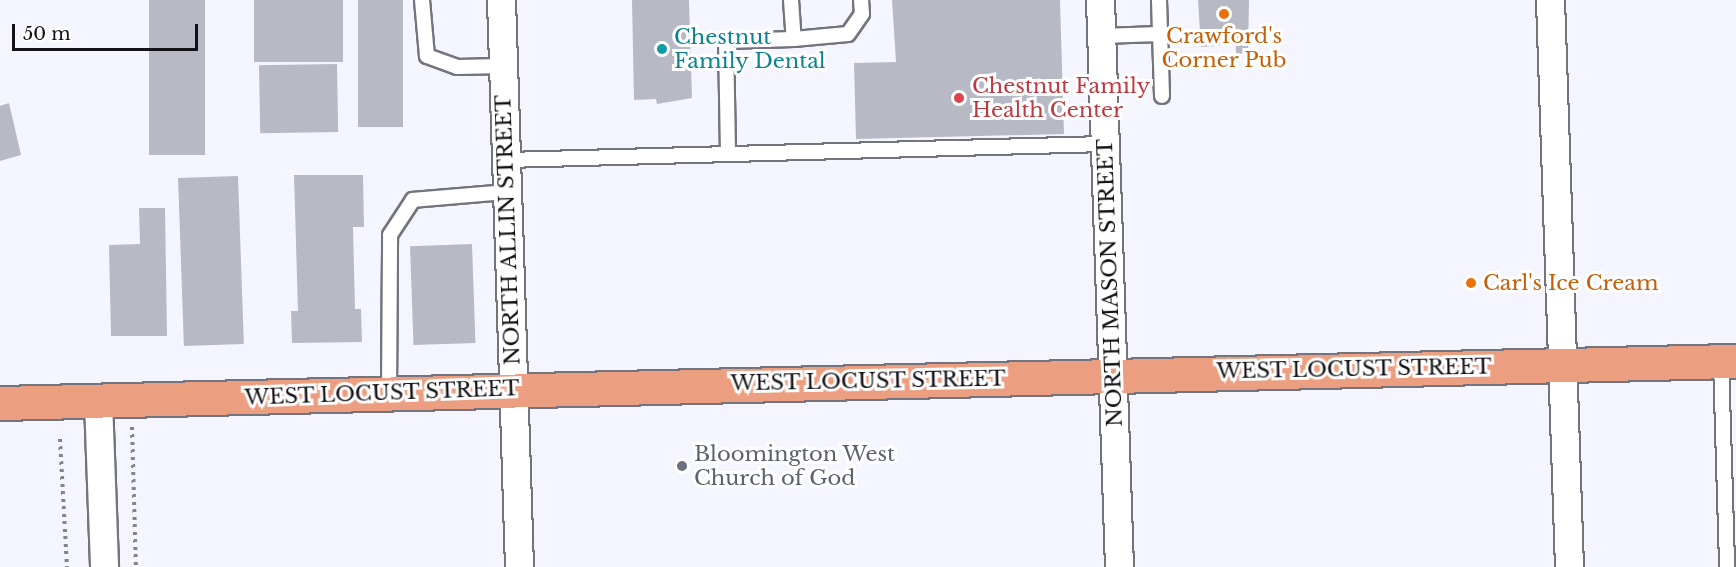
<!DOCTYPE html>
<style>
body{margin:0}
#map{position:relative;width:1736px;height:567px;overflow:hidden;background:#f4f5fe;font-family:"Libre Baskerville",serif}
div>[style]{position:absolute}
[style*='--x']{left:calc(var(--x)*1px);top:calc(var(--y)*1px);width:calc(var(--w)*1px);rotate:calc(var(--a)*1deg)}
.building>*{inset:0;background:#b7b9c4;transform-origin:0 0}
.path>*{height:4px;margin-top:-2px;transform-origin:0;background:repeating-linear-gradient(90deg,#83848a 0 3px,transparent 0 7.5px)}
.roads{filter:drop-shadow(2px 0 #73747e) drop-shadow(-2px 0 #73747e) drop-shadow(0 2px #73747e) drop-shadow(0 -2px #73747e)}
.lane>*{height:14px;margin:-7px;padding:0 7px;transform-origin:7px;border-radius:7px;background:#fff}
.street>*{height:27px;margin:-13.5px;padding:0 13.5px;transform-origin:13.5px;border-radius:13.5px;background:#fff}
.primary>*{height:33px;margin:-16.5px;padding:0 16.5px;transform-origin:16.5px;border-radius:16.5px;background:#ec9e80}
.dots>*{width:16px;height:16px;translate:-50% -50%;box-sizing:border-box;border:3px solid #fff;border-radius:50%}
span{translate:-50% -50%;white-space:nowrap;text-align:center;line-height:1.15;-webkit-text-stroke:6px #fff;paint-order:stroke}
.food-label{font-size:21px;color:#c56008}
.left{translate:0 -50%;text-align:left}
.culture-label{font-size:21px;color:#0d838f}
.health-label{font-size:21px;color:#be3a42}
.street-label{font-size:21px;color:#131317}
.worship-label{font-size:21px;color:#5b616d}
.scale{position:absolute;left:12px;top:24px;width:186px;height:27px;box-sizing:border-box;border:3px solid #131317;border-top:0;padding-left:8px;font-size:18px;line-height:21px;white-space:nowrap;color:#131317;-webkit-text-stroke:4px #fff;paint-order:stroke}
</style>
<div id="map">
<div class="building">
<div style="left:149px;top:0;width:56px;height:155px"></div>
<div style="left:254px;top:0;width:89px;height:62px"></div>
<div style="left:358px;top:0;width:45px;height:127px"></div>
<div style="clip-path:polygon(632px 0,689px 0,692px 98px,657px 104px,656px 99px,634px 100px)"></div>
<div style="clip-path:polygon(892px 0,1060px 0,1064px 134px,856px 139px,854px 63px,896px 62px)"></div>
<div style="clip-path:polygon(1198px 0,1249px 0,1248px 53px,1236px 54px,1235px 29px,1229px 29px,1230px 45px,1201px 47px)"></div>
<div style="left:337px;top:64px;width:68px;height:78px;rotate:89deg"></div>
<div style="clip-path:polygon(9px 103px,21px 155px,0 161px,0 106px)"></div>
<div style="clip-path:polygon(294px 175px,363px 175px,364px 227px,353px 227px,355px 309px,361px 309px,362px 342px,292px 343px,291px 311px,298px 311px)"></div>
<div style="left:238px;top:176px;width:168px;height:60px;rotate:88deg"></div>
<div style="clip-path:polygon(139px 208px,165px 208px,167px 336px,111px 336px,109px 245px,140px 244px)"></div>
<div style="left:472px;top:244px;width:99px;height:62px;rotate:88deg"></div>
</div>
<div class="path">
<div style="--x:132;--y:427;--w:140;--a:88.4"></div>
<div style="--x:60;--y:439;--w:128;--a:86.9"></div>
</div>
<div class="roads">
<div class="lane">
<div style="--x:422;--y:0;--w:56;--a:84.9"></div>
<div style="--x:427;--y:56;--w:32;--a:20"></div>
<div style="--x:457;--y:67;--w:46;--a:-1.2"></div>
<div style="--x:791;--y:0;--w:39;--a:86"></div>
<div style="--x:794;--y:39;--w:54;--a:-5.3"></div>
<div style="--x:848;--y:34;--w:24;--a:-55"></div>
<div style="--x:862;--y:14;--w:14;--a:-94"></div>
<div style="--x:1159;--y:0;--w:96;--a:88.2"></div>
<div style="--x:1101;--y:36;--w:59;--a:-1.9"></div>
<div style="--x:728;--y:153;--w:112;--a:-91"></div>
<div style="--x:726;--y:41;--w:68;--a:-1.7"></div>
<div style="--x:506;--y:160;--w:599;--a:-1.53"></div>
<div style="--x:1721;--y:361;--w:206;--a:88.3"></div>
<div style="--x:389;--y:393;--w:158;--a:-89.6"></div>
<div style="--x:390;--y:235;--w:42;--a:-56.7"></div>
<div style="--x:413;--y:200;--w:94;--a:-4.9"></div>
</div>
<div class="street">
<div style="--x:501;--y:0;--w:567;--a:88.18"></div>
<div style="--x:1100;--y:0;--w:567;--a:88.08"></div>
<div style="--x:1550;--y:0;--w:567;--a:88.08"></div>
<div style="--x:98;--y:401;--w:166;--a:87.9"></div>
</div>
<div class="primary">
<div style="--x:0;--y:403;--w:1737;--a:-1.39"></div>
</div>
</div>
<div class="dots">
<div style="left:1224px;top:14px;background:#e8710a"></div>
<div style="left:662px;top:49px;background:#0f9aa8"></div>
<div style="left:959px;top:98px;background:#e0444e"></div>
<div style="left:1471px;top:283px;background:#e8710a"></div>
<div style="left:682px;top:466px;background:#6b7280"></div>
</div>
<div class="food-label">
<span style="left:1224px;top:48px">Crawford's<br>Corner Pub</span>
<span class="left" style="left:1483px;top:283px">Carl's Ice Cream</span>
</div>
<div class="culture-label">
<span class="left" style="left:674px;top:49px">Chestnut<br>Family Dental</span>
</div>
<div class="health-label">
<span class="left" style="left:972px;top:98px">Chestnut Family<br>Health Center</span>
</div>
<div class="street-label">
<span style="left:508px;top:230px;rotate:-92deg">NORTH ALLIN STREET</span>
<span style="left:1110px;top:283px;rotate:-92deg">NORTH MASON STREET</span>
<span style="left:1354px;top:369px;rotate:-1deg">WEST LOCUST STREET</span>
<span style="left:868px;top:381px;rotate:-1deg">WEST LOCUST STREET</span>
<span style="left:382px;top:393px;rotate:-2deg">WEST LOCUST STREET</span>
</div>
<div class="worship-label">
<span class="left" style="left:694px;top:466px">Bloomington West<br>Church of God</span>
</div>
<div class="scale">50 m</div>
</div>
